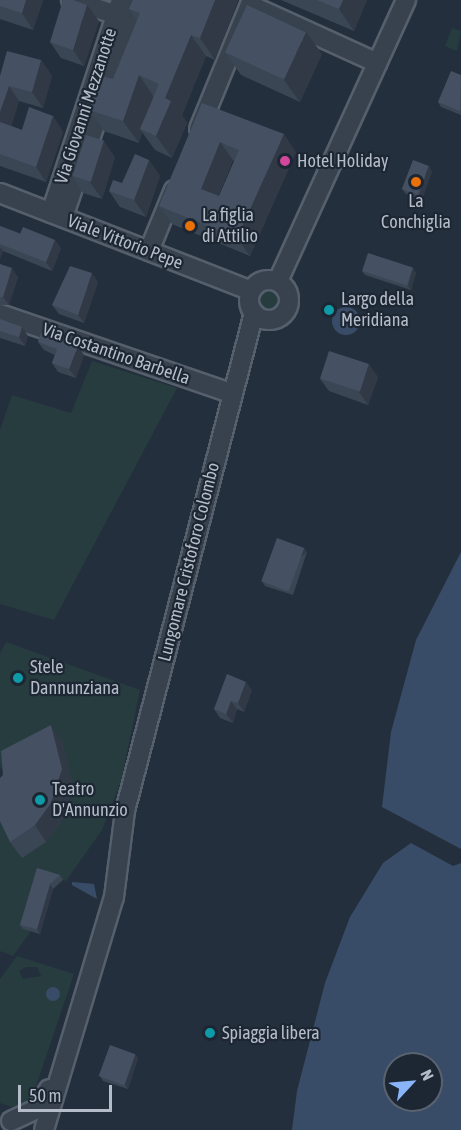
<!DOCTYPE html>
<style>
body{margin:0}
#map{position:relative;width:461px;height:1130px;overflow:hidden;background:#242f3e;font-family:"Asap Condensed",sans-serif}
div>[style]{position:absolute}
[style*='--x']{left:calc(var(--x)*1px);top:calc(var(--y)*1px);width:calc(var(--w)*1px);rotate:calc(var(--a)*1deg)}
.green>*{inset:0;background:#263c3f}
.round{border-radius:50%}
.water>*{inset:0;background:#394c67}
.roads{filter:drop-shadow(2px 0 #565f6c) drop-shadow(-2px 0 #565f6c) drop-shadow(0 2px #565f6c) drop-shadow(0 -2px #565f6c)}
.minor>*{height:18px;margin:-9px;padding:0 9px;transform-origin:9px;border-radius:9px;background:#38414e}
.minor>.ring{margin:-9px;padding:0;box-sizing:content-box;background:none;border:18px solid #38414e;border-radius:50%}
.wall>*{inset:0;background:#3b4654}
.shaded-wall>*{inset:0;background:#303945;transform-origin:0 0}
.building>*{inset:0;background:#455162;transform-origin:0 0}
.dots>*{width:16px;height:16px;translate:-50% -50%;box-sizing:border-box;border:3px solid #1d2633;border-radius:50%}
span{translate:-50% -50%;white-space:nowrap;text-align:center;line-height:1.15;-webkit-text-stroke:4.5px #1d2633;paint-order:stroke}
.street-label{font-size:18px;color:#b4bcc9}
.poi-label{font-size:18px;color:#b4bcc9}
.left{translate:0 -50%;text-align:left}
.north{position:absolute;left:383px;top:1052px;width:60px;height:60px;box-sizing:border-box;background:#1d2633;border:2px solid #59626f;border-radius:50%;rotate:64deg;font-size:16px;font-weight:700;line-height:24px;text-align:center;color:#b4bcc9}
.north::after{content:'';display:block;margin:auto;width:21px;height:27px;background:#8ab4f8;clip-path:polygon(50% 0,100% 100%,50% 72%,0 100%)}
.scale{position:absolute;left:18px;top:1085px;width:94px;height:27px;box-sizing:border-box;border:3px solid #b4bcc9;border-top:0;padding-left:8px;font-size:18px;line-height:21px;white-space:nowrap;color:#b4bcc9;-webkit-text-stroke:4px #1d2633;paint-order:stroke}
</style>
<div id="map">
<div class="green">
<div style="clip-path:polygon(452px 28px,461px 31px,457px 51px,445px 46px)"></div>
<div class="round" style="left:259px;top:290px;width:20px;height:20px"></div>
<div style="clip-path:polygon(92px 361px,177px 388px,54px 620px,0 604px,0 430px,12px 395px,71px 413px)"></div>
<div style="clip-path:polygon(6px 642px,140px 690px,121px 781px,102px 830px,66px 881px,50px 876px,31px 931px,13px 956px,0 951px,0 800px,7px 771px,0 767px,0 653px)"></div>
<div style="clip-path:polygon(evenodd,17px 956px,74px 974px,33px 1095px,28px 1102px,12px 1107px,0 1103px,0 979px,17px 956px,26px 967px,37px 967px,41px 976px,23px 979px,19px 971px,26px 967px)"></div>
</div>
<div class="water">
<div class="round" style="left:332px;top:307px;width:28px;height:28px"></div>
<div style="clip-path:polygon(461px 552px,461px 849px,382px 807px,391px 732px,416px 640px)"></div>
<div style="clip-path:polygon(evenodd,411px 843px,453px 866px,461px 863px,461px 1130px,292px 1130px,297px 1091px,325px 983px,350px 917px,383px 863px,411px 843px,395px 1064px,431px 1064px,431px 1100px,395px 1100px,395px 1064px)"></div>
<div style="clip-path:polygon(72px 882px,94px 884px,97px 899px,72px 885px)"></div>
<div class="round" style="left:46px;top:987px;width:14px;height:14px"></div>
</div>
<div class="roads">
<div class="minor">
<div style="--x:71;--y:0;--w:58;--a:18.1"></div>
<div style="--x:250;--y:5;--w:140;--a:24.5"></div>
<div style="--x:199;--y:129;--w:139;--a:-67.7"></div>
<div style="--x:0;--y:193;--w:269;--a:21.3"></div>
<div style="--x:51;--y:213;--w:224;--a:-71.8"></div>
<div style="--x:63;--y:217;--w:230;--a:-70.9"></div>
<div style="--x:149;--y:251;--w:66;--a:-67.7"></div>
<div class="ring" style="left:249px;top:280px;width:22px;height:22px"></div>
<div style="--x:278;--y:281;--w:309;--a:-65.5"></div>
<div style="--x:0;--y:314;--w:246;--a:18.9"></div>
<div style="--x:11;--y:1121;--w:29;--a:-25"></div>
<div style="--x:37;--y:1109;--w:23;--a:-59"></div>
<div style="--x:44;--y:1130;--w:243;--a:-73.3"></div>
<div style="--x:114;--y:897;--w:87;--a:-82.7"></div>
<div style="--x:125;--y:811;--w:514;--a:-75.48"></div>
</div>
</div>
<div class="wall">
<div style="clip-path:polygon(0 0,43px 0,33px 30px,0 19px)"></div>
<div style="clip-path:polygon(133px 0,238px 0,215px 60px,206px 56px,182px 115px,187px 123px,172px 158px,155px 150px,142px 132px,139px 143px,104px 131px,89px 110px,113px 79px,137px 21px,129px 9px)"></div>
<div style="clip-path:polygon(281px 0,367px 0,354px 31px)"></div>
<div style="clip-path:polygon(99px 21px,84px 66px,61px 58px,50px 42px)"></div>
<div style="clip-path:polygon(225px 52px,322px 54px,300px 102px,241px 75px)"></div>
<div style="clip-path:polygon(41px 60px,52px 76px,43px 108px,19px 101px,11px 126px,22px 130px,53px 116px,63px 132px,46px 182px,0 166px,0 76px)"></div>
<div style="clip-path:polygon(461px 75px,461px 115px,441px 107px,438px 102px)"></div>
<div style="clip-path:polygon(evenodd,202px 103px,296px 152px,250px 256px,172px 224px,159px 206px,202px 103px,233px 160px,234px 161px,219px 196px,218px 196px,233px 160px)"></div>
<div style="clip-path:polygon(115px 157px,102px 199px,83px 193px,72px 176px)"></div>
<div style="clip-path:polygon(149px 160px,160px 176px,146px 217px,120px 207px,109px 191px,122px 183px)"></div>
<div style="clip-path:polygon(432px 171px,422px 200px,406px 194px,402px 189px)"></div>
<div style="clip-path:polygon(0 226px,61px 248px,52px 271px,3px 251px,0 259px)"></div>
<div style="clip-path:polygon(0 264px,18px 277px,9px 305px,0 305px)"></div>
<div style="clip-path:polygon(413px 268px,416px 273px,411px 290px,365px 275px,362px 271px)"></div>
<div style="clip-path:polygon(98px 282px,84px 323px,59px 314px,52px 305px)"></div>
<div style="clip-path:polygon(0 319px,28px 336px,25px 346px,0 338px)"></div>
<div style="clip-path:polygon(38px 342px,84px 355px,76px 378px,58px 372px,52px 363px,55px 355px,44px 350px)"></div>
<div style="clip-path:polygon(378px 377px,368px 405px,329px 391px,320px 379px)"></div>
<div style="clip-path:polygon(304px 548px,307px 552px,293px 595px,265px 586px,262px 581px)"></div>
<div style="clip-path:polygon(252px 690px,244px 712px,237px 709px,233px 723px,220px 718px,214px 709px)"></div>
<div style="clip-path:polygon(62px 741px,73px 786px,63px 819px,46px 842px,22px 858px,10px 842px)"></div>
<div style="clip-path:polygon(37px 868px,60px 875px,63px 880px,53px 889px,40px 934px,23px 929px,20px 925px)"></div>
<div style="clip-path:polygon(135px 1054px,138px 1058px,128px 1089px,103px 1081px,100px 1076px)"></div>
</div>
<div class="shaded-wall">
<div style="clip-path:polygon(26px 0,43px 0,33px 30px,22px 13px)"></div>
<div style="clip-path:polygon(215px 0,238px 0,215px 60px,200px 38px)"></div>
<div style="clip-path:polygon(343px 0,367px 0,354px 31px,339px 9px)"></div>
<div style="clip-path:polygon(87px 5px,99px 21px,84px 66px,73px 50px)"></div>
<div style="clip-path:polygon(306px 32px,322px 54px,300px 102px,284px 80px)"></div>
<div style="clip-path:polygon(191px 35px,206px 56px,182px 115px,187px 123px,172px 158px,156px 136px,165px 98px)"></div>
<div style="clip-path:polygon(41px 60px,52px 76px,43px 108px,32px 92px)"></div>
<div style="clip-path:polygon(139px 75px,154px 97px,140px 129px,142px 132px,139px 143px,123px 121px)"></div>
<div style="clip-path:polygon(9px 86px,19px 101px,8px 137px,0 125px,0 112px)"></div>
<div style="clip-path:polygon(53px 116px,63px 132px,46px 182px,36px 167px)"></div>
<div style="clip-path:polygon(284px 134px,296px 152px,250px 256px,237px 238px)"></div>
<div style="clip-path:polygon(104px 141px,115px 157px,102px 199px,90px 182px)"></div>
<div style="clip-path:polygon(220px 142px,233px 160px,213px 207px,201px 189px)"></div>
<div style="clip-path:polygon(149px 160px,160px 176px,146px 217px,134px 200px)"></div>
<div style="clip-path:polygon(429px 166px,432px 171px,422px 200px,419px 195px)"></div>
<div style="clip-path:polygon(55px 240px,61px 248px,52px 271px,46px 262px)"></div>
<div style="clip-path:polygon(0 247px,3px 251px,0 259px)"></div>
<div style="clip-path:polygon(12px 268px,18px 277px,9px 305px,3px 297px)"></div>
<div style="clip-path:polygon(413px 268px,416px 273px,411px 290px,408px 286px)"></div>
<div style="clip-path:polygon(92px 273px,98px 282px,84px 323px,78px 315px)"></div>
<div style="clip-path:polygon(22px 327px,28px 336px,25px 346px,19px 337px)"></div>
<div style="clip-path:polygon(78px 346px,84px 355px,76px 378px,69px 369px)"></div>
<div style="clip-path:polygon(369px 364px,378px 377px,368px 405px,359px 392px)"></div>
<div style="left:304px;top:548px;width:5px;height:45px;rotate:53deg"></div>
<div style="clip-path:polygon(246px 682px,252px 690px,244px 712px,238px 703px)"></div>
<div style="clip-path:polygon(231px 701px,237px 709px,233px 723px,226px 714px)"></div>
<div style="clip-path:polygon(51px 725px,62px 741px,73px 786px,63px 819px,46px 842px,35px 825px)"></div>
<div style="clip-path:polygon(50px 884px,53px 889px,40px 934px,37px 929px)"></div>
<div style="clip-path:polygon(135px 1054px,138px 1058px,128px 1089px,125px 1085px)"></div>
</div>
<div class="building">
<div style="clip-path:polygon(0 0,26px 0,22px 13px,0 6px)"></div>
<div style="clip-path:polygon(63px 0,73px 0,87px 5px,73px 50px,50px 42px)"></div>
<div style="clip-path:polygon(133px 0,215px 0,200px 38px,191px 35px,165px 98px,171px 101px,156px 136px,140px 129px,159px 84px,139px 75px,123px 121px,89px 110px,101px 76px,113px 79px,140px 13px,129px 9px)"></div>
<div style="clip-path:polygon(317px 0,343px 0,339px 9px)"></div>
<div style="left:247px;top:5px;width:65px;height:52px;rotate:25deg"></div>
<div style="clip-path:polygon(7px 51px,41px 60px,32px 92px,9px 86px,0 112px,0 76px)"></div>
<div style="clip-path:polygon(451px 71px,461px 75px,460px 111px,438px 102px)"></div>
<div style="clip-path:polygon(evenodd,202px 103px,284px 134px,237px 238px,159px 206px,202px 103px,220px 142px,239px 150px,219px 196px,201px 189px,220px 142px)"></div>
<div style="clip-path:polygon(29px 107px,53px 116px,36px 167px,0 154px,0 122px,22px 130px)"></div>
<div style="left:86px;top:135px;width:19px;height:43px;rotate:18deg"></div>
<div style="clip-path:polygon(135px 154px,149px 160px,134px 200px,109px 191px,113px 180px,122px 183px)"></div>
<div style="left:413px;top:160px;width:17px;height:31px;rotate:21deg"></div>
<div style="clip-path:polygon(0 226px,20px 234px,23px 227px,55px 240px,46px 262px,0 244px)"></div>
<div style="left:368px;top:253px;width:47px;height:19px;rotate:18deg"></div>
<div style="clip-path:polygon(0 264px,12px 268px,3px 297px,0 297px)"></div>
<div style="clip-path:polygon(70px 266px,92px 273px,78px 315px,52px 305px)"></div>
<div style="clip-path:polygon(0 319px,22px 327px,19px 337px,0 331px)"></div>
<div style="clip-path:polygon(41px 333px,78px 346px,69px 369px,52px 363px,57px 349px,38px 342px)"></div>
<div style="left:329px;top:351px;width:42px;height:29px;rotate:18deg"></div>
<div style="left:277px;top:538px;width:29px;height:46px;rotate:20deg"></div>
<div style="clip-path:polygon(227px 674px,246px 682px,238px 703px,231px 701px,226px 714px,214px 709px)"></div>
<div style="clip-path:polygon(51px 725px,62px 769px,51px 803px,35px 825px,10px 842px,0 821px,0 778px,3px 775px,1px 751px)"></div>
<div style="clip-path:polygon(37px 868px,60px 875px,50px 884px,37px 929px,20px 925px)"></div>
<div style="left:110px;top:1045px;width:27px;height:33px;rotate:20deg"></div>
</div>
<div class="dots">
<div style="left:285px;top:161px;background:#d1479c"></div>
<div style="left:416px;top:182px;background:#e8710a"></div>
<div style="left:190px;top:226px;background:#e8710a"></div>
<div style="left:329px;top:310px;background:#0f9aa8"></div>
<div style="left:18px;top:678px;background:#0f9aa8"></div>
<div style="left:40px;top:800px;background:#0f9aa8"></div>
<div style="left:210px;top:1033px;background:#0f9aa8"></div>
</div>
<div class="street-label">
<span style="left:86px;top:106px;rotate:-72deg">Via Giovanni Mezzanotte</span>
<span style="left:125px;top:242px;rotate:21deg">Viale Vittorio Pepe</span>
<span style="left:116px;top:354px;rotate:19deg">Via Costantino Barbella</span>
<span style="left:189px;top:562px;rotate:-76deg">Lungomare Cristoforo Colombo</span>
</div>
<div class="poi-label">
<span class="left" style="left:297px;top:161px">Hotel Holiday</span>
<span style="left:416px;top:212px">La<br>Conchiglia</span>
<span class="left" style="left:202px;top:226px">La figlia<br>di Attilio</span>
<span class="left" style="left:341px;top:310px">Largo della<br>Meridiana</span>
<span class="left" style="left:30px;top:678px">Stele<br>Dannunziana</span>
<span class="left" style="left:52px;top:800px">Teatro<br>D'Annunzio</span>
<span class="left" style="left:222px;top:1033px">Spiaggia libera</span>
</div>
<div class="north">N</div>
<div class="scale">50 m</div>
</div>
